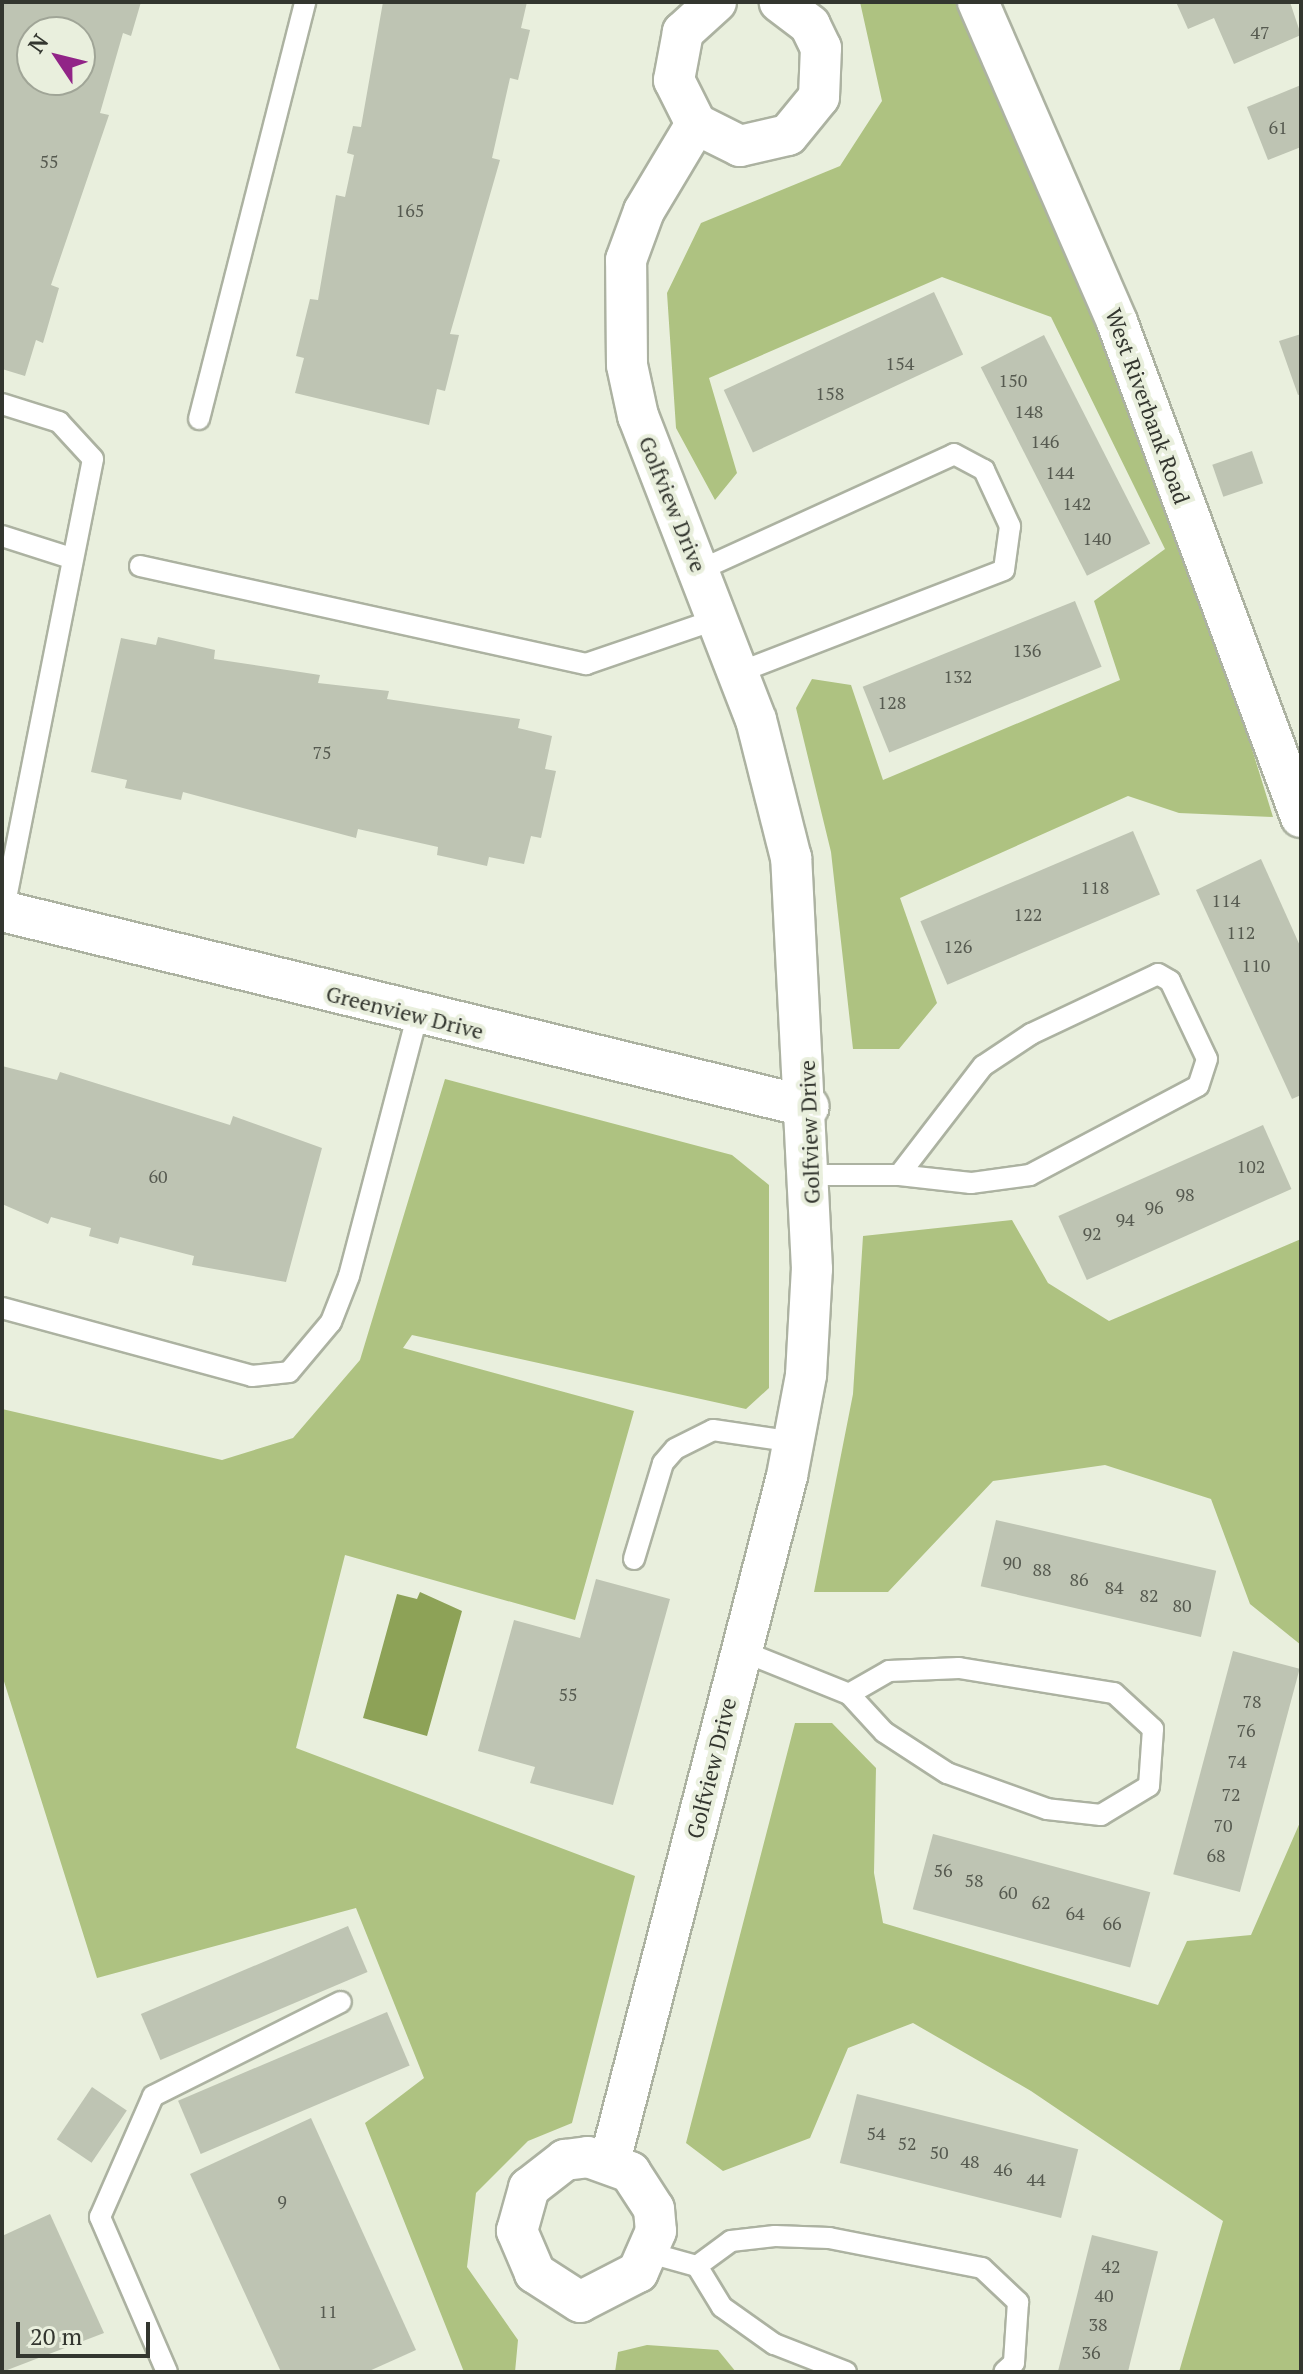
<!DOCTYPE html>
<style>
body{margin:0}
#map{position:relative;width:1303px;height:2374px;overflow:hidden;background:#e9efdd;font-family:"PT Serif",serif}
div>[style]{position:absolute}
[style*='--x']{left:calc(var(--x)*1px);top:calc(var(--y)*1px);width:calc(var(--w)*1px);rotate:calc(var(--a)*1deg)}
.green>*{inset:0;background:#aec281}
.water>*{inset:0;background:#8da257}
.building>*{inset:0;background:#bec4b3;transform-origin:0 0}
.roads{filter:drop-shadow(2px 0 #acb2a1) drop-shadow(-2px 0 #acb2a1) drop-shadow(0 2px #acb2a1) drop-shadow(0 -2px #acb2a1)}
.lane>*{height:20px;margin:-10px;padding:0 10px;transform-origin:10px;border-radius:10px;background:#fff}
.street>*{height:40px;margin:-20px;padding:0 20px;transform-origin:20px;border-radius:20px;background:#fff}
span{translate:-50% -50%;white-space:nowrap;text-align:center;line-height:1.15;-webkit-text-stroke:8px #e9efdd;paint-order:stroke}
.number-label{font-size:18px;color:#565a50}
.number-label span{-webkit-text-stroke-width:0}
.street-label{font-size:22px;color:#33362f}
.frame{position:absolute;inset:0;border:4px solid #33362f;pointer-events:none}
.north{position:absolute;left:16px;top:16px;width:80px;height:80px;box-sizing:border-box;background:#e9efdd;border:2px solid #a0a597;border-radius:50%;rotate:305deg;font-size:22px;font-weight:700;line-height:32px;text-align:center;color:#33362f}
.north::after{content:'';display:block;margin:auto;width:28px;height:36px;background:#912487;clip-path:polygon(50% 0,100% 100%,50% 72%,0 100%)}
.scale{position:absolute;left:16px;top:2322px;width:134px;height:36px;box-sizing:border-box;border:4px solid #33362f;border-top:0;padding-left:10px;font-size:24px;line-height:28px;white-space:nowrap;color:#33362f;-webkit-text-stroke:6px #e9efdd;paint-order:stroke}
</style>
<div id="map">
<div class="green">
<div style="clip-path:polygon(860px 2px,955px 2px,1108px 345px,1214px 626px,1273px 817px,1179px 813px,1128px 796px,900px 898px,937px 1003px,899px 1049px,853px 1049px,831px 852px,796px 708px,812px 679px,851px 685px,883px 780px,1120px 680px,1094px 601px,1165px 549px,1051px 317px,942px 277px,709px 378px,737px 473px,715px 500px,676px 428px,667px 293px,701px 223px,840px 166px,882px 101px)"></div>
<div style="clip-path:polygon(445px 1079px,732px 1155px,769px 1185px,769px 1388px,746px 1409px,412px 1335px,403px 1348px,634px 1411px,575px 1620px,345px 1555px,296px 1748px,635px 1876px,572px 2123px,528px 2141px,476px 2193px,467px 2267px,518px 2340px,515px 2372px,464px 2372px,365px 2123px,424px 2078px,356px 1908px,97px 1978px,2px 1675px,2px 1409px,222px 1460px,293px 1438px,360px 1360px)"></div>
<div style="clip-path:polygon(1012px 1220px,1048px 1283px,1109px 1321px,1301px 1239px,1301px 1645px,1250px 1604px,1211px 1499px,1105px 1465px,993px 1481px,888px 1592px,814px 1592px,853px 1394px,863px 1236px)"></div>
<div style="clip-path:polygon(795px 1723px,832px 1723px,876px 1768px,874px 1873px,883px 1923px,1158px 2005px,1187px 1941px,1251px 1935px,1301px 1820px,1301px 2372px,1179px 2372px,1223px 2221px,1031px 2091px,913px 2023px,848px 2048px,810px 2138px,723px 2171px,686px 2143px)"></div>
<div style="clip-path:polygon(647px 2345px,718px 2350px,736px 2372px,615px 2372px,618px 2352px)"></div>
</div>
<div class="water">
<div style="clip-path:polygon(420px 1592px,462px 1611px,427px 1736px,363px 1718px,397px 1594px,417px 1599px)"></div>
</div>
<div class="building">
<div style="clip-path:polygon(evenodd,2px 2px,141px 2px,131px 36px,123px 33px,100px 113px,109px 115px,51px 285px,59px 288px,43px 343px,36px 340px,25px 376px,2px 369px,2px 2px,32px 32px,80px 32px,80px 80px,32px 80px,32px 32px)"></div>
<div style="clip-path:polygon(383px 2px,527px 2px,521px 28px,530px 30px,518px 80px,510px 78px,492px 158px,500px 160px,450px 334px,459px 335px,445px 391px,437px 389px,429px 425px,295px 393px,304px 358px,296px 356px,310px 299px,318px 300px,336px 195px,345px 197px,354px 155px,347px 153px,353px 126px,361px 127px)"></div>
<div style="clip-path:polygon(1176px 2px,1290px 2px,1301px 35px,1234px 64px,1214px 18px,1188px 29px)"></div>
<div style="clip-path:polygon(1301px 85px,1301px 147px,1268px 160px,1247px 107px)"></div>
<div style="left:934px;top:292px;width:69px;height:232px;rotate:65deg"></div>
<div style="clip-path:polygon(1301px 334px,1301px 394px,1298px 395px,1279px 341px)"></div>
<div style="left:1044px;top:335px;width:234px;height:71px;rotate:63deg"></div>
<div style="left:1252px;top:451px;width:34px;height:42px;rotate:71deg"></div>
<div style="left:1075px;top:601px;width:71px;height:229px;rotate:68deg"></div>
<div style="clip-path:polygon(158px 637px,215px 650px,214px 659px,320px 675px,318px 683px,389px 691px,387px 699px,520px 719px,518px 728px,552px 736px,545px 769px,556px 771px,541px 838px,531px 836px,524px 864px,489px 857px,487px 866px,437px 855px,438px 847px,358px 829px,356px 838px,183px 792px,181px 800px,125px 788px,127px 780px,91px 772px,121px 638px,156px 645px)"></div>
<div style="left:1133px;top:831px;width:69px;height:231px;rotate:67deg"></div>
<div style="clip-path:polygon(1261px 859px,1301px 948px,1301px 1095px,1292px 1099px,1196px 890px)"></div>
<div style="clip-path:polygon(2px 1066px,57px 1080px,60px 1072px,230px 1125px,233px 1116px,322px 1148px,286px 1282px,192px 1265px,194px 1256px,120px 1237px,118px 1244px,89px 1236px,91px 1228px,51px 1217px,48px 1224px,2px 1204px)"></div>
<div style="left:1263px;top:1125px;width:70px;height:224px;rotate:66deg"></div>
<div style="left:996px;top:1520px;width:226px;height:68px;rotate:13deg"></div>
<div style="clip-path:polygon(596px 1579px,670px 1599px,613px 1805px,530px 1783px,535px 1767px,478px 1751px,514px 1620px,580px 1638px)"></div>
<div style="left:1233px;top:1651px;width:69px;height:231px;rotate:15deg"></div>
<div style="left:933px;top:1834px;width:225px;height:78px;rotate:15deg"></div>
<div style="left:348px;top:1926px;width:50px;height:225px;rotate:67deg"></div>
<div style="left:387px;top:2012px;width:58px;height:227px;rotate:67deg"></div>
<div style="left:92px;top:2087px;width:42px;height:63px;rotate:34deg"></div>
<div style="left:857px;top:2094px;width:228px;height:71px;rotate:14deg"></div>
<div style="clip-path:polygon(311px 2118px,416px 2350px,367px 2372px,281px 2372px,190px 2174px)"></div>
<div style="clip-path:polygon(50px 2214px,104px 2333px,2px 2372px,2px 2236px)"></div>
<div style="left:1092px;top:2235px;width:68px;height:142px;rotate:14deg"></div>
</div>
<div class="roads">
<div class="lane">
<div style="--x:2;--y:404;--w:60;--a:17.5"></div>
<div style="--x:59;--y:422;--w:50;--a:47.4"></div>
<div style="--x:93;--y:459;--w:462;--a:101.2"></div>
<div style="--x:199;--y:419;--w:430;--a:-75.7"></div>
<div style="--x:2;--y:536;--w:72;--a:17.7"></div>
<div style="--x:140;--y:566;--w:457;--a:12.4"></div>
<div style="--x:586;--y:664;--w:142;--a:-18.9"></div>
<div style="--x:700;--y:570;--w:279;--a:-24.5"></div>
<div style="--x:954;--y:454;--w:34;--a:28"></div>
<div style="--x:984;--y:470;--w:62;--a:65.1"></div>
<div style="--x:1010;--y:526;--w:44;--a:97.8"></div>
<div style="--x:1004;--y:570;--w:284;--a:158.9"></div>
<div style="--x:1158;--y:974;--w:14;--a:30"></div>
<div style="--x:1170;--y:981;--w:86;--a:64.6"></div>
<div style="--x:1207;--y:1059;--w:28;--a:108"></div>
<div style="--x:1198;--y:1086;--w:190;--a:152.1"></div>
<div style="--x:1030;--y:1175;--w:60;--a:172.3"></div>
<div style="--x:971;--y:1183;--w:72;--a:-173.7"></div>
<div style="--x:899;--y:1175;--w:138;--a:-52.4"></div>
<div style="--x:983;--y:1066;--w:58;--a:-33.7"></div>
<div style="--x:1031;--y:1034;--w:140;--a:-25.3"></div>
<div style="--x:811;--y:1175;--w:88;--a:0"></div>
<div style="--x:2;--y:1308;--w:259;--a:15.2"></div>
<div style="--x:252;--y:1376;--w:37;--a:-6"></div>
<div style="--x:289;--y:1372;--w:65;--a:-50"></div>
<div style="--x:331;--y:1322;--w:49;--a:-68.6"></div>
<div style="--x:349;--y:1276;--w:269;--a:-75.3"></div>
<div style="--x:634;--y:1559;--w:100;--a:-73.2"></div>
<div style="--x:663;--y:1463;--w:18;--a:-49"></div>
<div style="--x:675;--y:1449;--w:42;--a:-26.6"></div>
<div style="--x:713;--y:1430;--w:82;--a:8.4"></div>
<div style="--x:742;--y:1651;--w:115;--a:21.9"></div>
<div style="--x:959;--y:1668;--w:157;--a:9.2"></div>
<div style="--x:1114;--y:1693;--w:53;--a:42.7"></div>
<div style="--x:1153;--y:1729;--w:57;--a:94"></div>
<div style="--x:1149;--y:1786;--w:56;--a:148.9"></div>
<div style="--x:1101;--y:1815;--w:54;--a:-173.7"></div>
<div style="--x:1047;--y:1809;--w:106;--a:-160.2"></div>
<div style="--x:947;--y:1773;--w:75;--a:-146.9"></div>
<div style="--x:884;--y:1732;--w:52;--a:-132.6"></div>
<div style="--x:849;--y:1694;--w:46;--a:-29.9"></div>
<div style="--x:889;--y:1671;--w:70;--a:-2.5"></div>
<div style="--x:650;--y:2253;--w:49;--a:15.5"></div>
<div style="--x:167;--y:2372;--w:169;--a:-113.4"></div>
<div style="--x:100;--y:2217;--w:132;--a:-66.3"></div>
<div style="--x:153;--y:2096;--w:210;--a:-26.6"></div>
<div style="--x:846;--y:2372;--w:77;--a:-158.7"></div>
<div style="--x:774;--y:2344;--w:64;--a:-144.6"></div>
<div style="--x:722;--y:2307;--w:48;--a:-121.4"></div>
<div style="--x:697;--y:2266;--w:42;--a:-36.3"></div>
<div style="--x:731;--y:2241;--w:44;--a:-6.5"></div>
<div style="--x:775;--y:2236;--w:54;--a:2.1"></div>
<div style="--x:829;--y:2238;--w:156;--a:11.1"></div>
<div style="--x:982;--y:2268;--w:50;--a:43.4"></div>
<div style="--x:1018;--y:2302;--w:61;--a:93.8"></div>
<div style="--x:1014;--y:2363;--w:13;--a:138"></div>
</div>
<div class="street">
<div style="--x:716;--y:2;--w:45;--a:137.7"></div>
<div style="--x:683;--y:32;--w:49;--a:100.6"></div>
<div style="--x:674;--y:80;--w:49;--a:63.4"></div>
<div style="--x:696;--y:124;--w:49;--a:26.6"></div>
<div style="--x:740;--y:146;--w:49;--a:-12.9"></div>
<div style="--x:788;--y:135;--w:49;--a:-50.8"></div>
<div style="--x:819;--y:97;--w:49;--a:-87.7"></div>
<div style="--x:821;--y:48;--w:25;--a:-116"></div>
<div style="--x:810;--y:25;--w:38;--a:-143"></div>
<div style="--x:978;--y:2;--w:349;--a:66.5"></div>
<div style="--x:1117;--y:322;--w:528;--a:69.61"></div>
<div style="--x:2;--y:911;--w:830;--a:13.65"></div>
<div style="--x:588;--y:2157;--w:45;--a:19.7"></div>
<div style="--x:630;--y:2172;--w:44;--a:57"></div>
<div style="--x:654;--y:2209;--w:22;--a:85"></div>
<div style="--x:656;--y:2231;--w:45;--a:113.7"></div>
<div style="--x:638;--y:2272;--w:65;--a:152.7"></div>
<div style="--x:580;--y:2302;--w:54;--a:-147.2"></div>
<div style="--x:535;--y:2273;--w:46;--a:-113.2"></div>
<div style="--x:517;--y:2231;--w:45;--a:-74.4"></div>
<div style="--x:529;--y:2188;--w:46;--a:-37.9"></div>
<div style="--x:565;--y:2160;--w:23;--a:-7"></div>
<div style="--x:610;--y:2161;--w:707;--a:-75.51"></div>
<div style="--x:787;--y:1476;--w:103;--a:-79.3"></div>
<div style="--x:806;--y:1375;--w:106;--a:-86.8"></div>
<div style="--x:812;--y:1269;--w:412;--a:-92.9"></div>
<div style="--x:791;--y:858;--w:142;--a:-104.2"></div>
<div style="--x:756;--y:720;--w:326;--a:-111.2"></div>
<div style="--x:638;--y:416;--w:52;--a:-102.2"></div>
<div style="--x:627;--y:365;--w:105;--a:-90.5"></div>
<div style="--x:626;--y:260;--w:52;--a:-69.8"></div>
<div style="--x:644;--y:211;--w:101;--a:-59.1"></div>
</div>
</div>
<div class="number-label">
<span style="left:1260px;top:32px">47</span>
<span style="left:1278px;top:127px">61</span>
<span style="left:49px;top:161px">55</span>
<span style="left:410px;top:210px">165</span>
<span style="left:900px;top:363px">154</span>
<span style="left:1013px;top:380px">150</span>
<span style="left:830px;top:393px">158</span>
<span style="left:1029px;top:411px">148</span>
<span style="left:1045px;top:441px">146</span>
<span style="left:1060px;top:472px">144</span>
<span style="left:1077px;top:503px">142</span>
<span style="left:1097px;top:538px">140</span>
<span style="left:1027px;top:650px">136</span>
<span style="left:958px;top:676px">132</span>
<span style="left:892px;top:702px">128</span>
<span style="left:322px;top:752px">75</span>
<span style="left:1095px;top:887px">118</span>
<span style="left:1226px;top:900px">114</span>
<span style="left:1028px;top:914px">122</span>
<span style="left:1241px;top:932px">112</span>
<span style="left:958px;top:946px">126</span>
<span style="left:1256px;top:965px">110</span>
<span style="left:1251px;top:1166px">102</span>
<span style="left:158px;top:1176px">60</span>
<span style="left:1185px;top:1194px">98</span>
<span style="left:1154px;top:1207px">96</span>
<span style="left:1125px;top:1219px">94</span>
<span style="left:1092px;top:1233px">92</span>
<span style="left:1012px;top:1562px">90</span>
<span style="left:1042px;top:1569px">88</span>
<span style="left:1079px;top:1579px">86</span>
<span style="left:1114px;top:1587px">84</span>
<span style="left:1149px;top:1595px">82</span>
<span style="left:1182px;top:1605px">80</span>
<span style="left:568px;top:1694px">55</span>
<span style="left:1252px;top:1701px">78</span>
<span style="left:1246px;top:1730px">76</span>
<span style="left:1237px;top:1761px">74</span>
<span style="left:1231px;top:1794px">72</span>
<span style="left:1223px;top:1825px">70</span>
<span style="left:1216px;top:1855px">68</span>
<span style="left:943px;top:1870px">56</span>
<span style="left:974px;top:1880px">58</span>
<span style="left:1008px;top:1892px">60</span>
<span style="left:1041px;top:1902px">62</span>
<span style="left:1075px;top:1913px">64</span>
<span style="left:1112px;top:1923px">66</span>
<span style="left:876px;top:2133px">54</span>
<span style="left:907px;top:2143px">52</span>
<span style="left:939px;top:2152px">50</span>
<span style="left:970px;top:2161px">48</span>
<span style="left:1003px;top:2169px">46</span>
<span style="left:1036px;top:2179px">44</span>
<span style="left:282px;top:2201px">9</span>
<span style="left:1111px;top:2266px">42</span>
<span style="left:1104px;top:2295px">40</span>
<span style="left:328px;top:2311px">11</span>
<span style="left:1098px;top:2324px">38</span>
<span style="left:1091px;top:2352px">36</span>
</div>
<div class="street-label">
<span style="left:1148px;top:406px;rotate:70deg">West Riverbank Road</span>
<span style="left:673px;top:504px;rotate:68deg">Golfview Drive</span>
<span style="left:405px;top:1012px;rotate:14deg">Greenview Drive</span>
<span style="left:809px;top:1132px;rotate:-92deg">Golfview Drive</span>
<span style="left:711px;top:1768px;rotate:-76deg">Golfview Drive</span>
</div>
<div class="frame"></div>
<div class="north">N</div>
<div class="scale">20 m</div>
</div>
